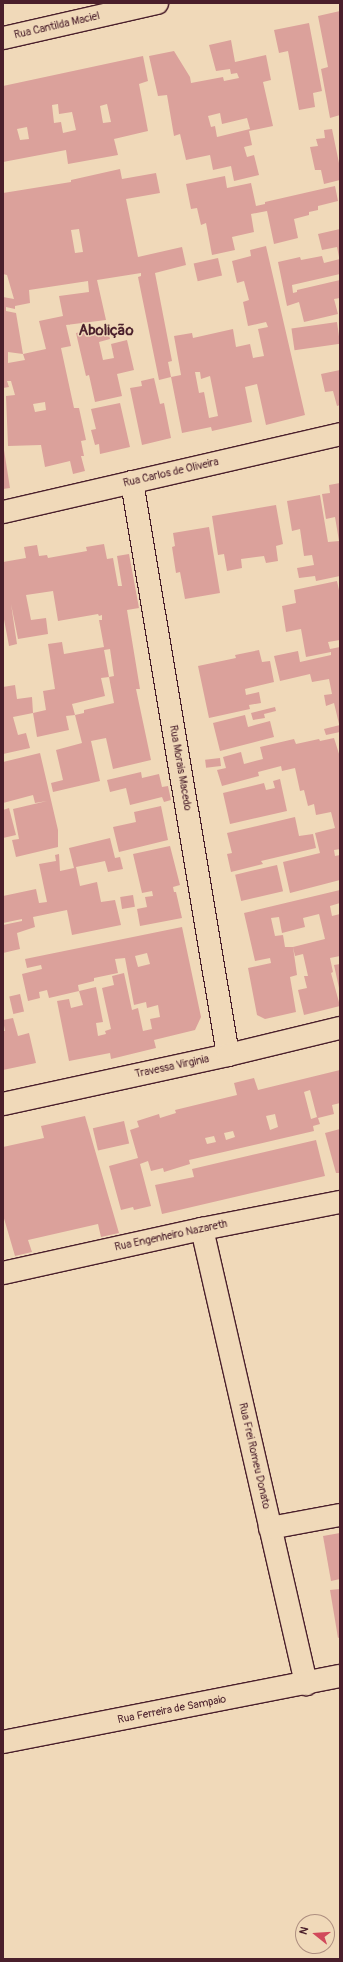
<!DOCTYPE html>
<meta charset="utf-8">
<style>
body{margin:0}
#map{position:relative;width:343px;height:1962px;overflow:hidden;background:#f0d9b9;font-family:Pangolin,sans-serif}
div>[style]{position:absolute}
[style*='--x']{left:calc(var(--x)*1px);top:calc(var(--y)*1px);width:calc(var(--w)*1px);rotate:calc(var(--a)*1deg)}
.building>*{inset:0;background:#dba19b;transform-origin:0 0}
.roads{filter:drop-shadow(1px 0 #4a1f2b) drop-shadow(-1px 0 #4a1f2b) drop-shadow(0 1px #4a1f2b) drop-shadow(0 -1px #4a1f2b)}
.minor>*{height:22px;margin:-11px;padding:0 11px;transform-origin:11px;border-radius:11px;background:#f0d9b9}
span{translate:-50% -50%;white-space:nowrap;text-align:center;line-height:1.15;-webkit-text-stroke:3px #f0d9b9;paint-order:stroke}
.street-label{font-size:11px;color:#4a1f2b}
.district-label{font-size:15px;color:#4a1f2b;font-weight:700}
.frame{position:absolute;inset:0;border:4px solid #4a1f2b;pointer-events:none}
.north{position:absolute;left:295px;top:1914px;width:40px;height:40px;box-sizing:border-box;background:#f0d9b9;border:1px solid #ae8f80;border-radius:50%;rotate:287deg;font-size:11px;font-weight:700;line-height:16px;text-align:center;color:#4a1f2b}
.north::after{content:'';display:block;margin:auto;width:14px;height:18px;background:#d1495b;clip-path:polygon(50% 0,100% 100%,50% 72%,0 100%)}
</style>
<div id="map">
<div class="building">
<div style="clip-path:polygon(340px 11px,340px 115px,330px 118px,321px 69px,328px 67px,318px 16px)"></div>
<div style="clip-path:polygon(309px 23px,322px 91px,313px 93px,315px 107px,299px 110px,288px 51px,279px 53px,274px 30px)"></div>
<div style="clip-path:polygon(evenodd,231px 40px,235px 62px,266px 55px,271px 80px,263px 82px,273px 126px,249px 131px,252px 145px,244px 147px,247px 157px,254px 155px,259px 175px,234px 181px,231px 166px,213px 170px,210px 155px,186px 160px,180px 134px,174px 136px,167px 95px,158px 96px,149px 56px,174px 51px,190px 77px,191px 83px,223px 77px,224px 81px,239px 78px,237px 73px,231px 74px,230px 69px,216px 71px,209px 45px,231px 40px,220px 113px,222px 124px,247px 118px,250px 129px,217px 137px,215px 126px,211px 127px,208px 116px,220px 113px)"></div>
<div style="clip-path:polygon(evenodd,143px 56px,148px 81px,139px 84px,148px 131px,114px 139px,118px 155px,68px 164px,66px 150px,3px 162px,3px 86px,143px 56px,58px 104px,59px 114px,72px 112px,76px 130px,63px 133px,61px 122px,54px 123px,52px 105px,58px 104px,143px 56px,107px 104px,111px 122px,103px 123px,100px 106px,107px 104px,143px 56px,27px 127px,29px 139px,20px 140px,17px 129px,27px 127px)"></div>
<div style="clip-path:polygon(332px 129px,340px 168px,340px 180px,324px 184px,321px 170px,315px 170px,310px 147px,318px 146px,316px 139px,325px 138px,324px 130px)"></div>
<div style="clip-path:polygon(evenodd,120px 169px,122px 179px,156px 173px,160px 193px,126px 199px,138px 257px,182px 247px,186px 265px,155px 273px,172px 361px,168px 362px,171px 377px,181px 375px,174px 336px,192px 333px,193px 338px,233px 329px,236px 347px,250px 344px,253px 358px,264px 356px,258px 329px,268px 327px,266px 322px,248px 326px,243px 302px,249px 300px,244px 281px,237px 283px,232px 261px,251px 256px,250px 250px,266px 246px,305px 415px,266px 425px,257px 384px,245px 387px,252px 422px,212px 431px,211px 427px,182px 433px,171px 377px,159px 380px,138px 277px,141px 276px,141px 273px,97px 280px,106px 320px,66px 325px,71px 346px,61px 348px,74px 408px,79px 408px,86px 440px,81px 441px,84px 456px,81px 456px,85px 471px,73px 474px,70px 461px,45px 467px,41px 445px,8px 446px,6px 396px,15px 395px,11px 381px,7px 381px,9px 387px,3px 388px,3px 297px,14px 299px,7px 275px,3px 274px,3px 193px,71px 182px,71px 180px,120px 169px,79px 229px,83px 252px,75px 253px,71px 230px,79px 229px,120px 169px,88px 281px,89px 292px,59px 296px,63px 316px,39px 321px,46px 349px,23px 354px,25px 360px,8px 363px,8px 352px,23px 354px,16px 313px,6px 311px,6px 307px,15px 309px,15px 306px,30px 303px,29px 290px,88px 281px,120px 169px,195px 372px,200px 372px,201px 379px,210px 376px,218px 416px,209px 418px,204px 392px,199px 393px,195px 372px,120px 169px,45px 402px,46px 410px,35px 412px,33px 404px,45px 402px)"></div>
<div style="clip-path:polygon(225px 176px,227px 188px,251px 183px,256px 206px,265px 204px,265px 202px,335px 186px,338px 201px,318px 206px,318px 210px,309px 212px,309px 215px,294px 219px,298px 238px,274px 244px,267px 211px,251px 214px,254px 232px,232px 237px,235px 250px,212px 255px,206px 223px,201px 225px,197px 208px,191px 209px,186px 184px)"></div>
<div style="clip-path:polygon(340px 229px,340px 257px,339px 257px,337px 247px,322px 250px,318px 234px)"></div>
<div style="clip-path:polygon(322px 256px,324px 263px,340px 259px,340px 274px,292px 285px,293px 293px,297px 292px,297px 290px,340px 280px,340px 298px,334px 299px,338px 314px,304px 322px,299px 302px,287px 306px,278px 262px,300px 257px,301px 260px)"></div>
<div style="left:218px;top:258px;width:18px;height:25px;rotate:77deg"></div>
<div style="left:337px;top:322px;width:22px;height:46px;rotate:82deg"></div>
<div style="clip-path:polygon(107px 327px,110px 339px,99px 342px,103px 360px,114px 358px,111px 344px,127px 340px,134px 370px,117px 374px,122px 396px,95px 402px,89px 375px,86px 376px,76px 333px)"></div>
<div style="clip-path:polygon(340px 370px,340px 405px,337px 406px,333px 391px,325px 392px,321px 374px)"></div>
<div style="clip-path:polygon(154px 378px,160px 404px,164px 403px,171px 438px,142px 445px,130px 388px,142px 386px,141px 381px)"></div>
<div style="clip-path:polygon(120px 403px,130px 447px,100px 454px,99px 444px,95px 445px,91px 430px,96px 429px,91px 409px)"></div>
<div style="clip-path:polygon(4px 450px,10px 488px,3px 489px,3px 451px)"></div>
<div style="clip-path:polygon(340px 483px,340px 576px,316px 581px,315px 576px,299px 578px,297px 568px,314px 565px,312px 555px,304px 556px,300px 529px,292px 531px,287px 501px,320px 495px,328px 542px,339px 541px,335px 517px,326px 519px,322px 494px,330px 493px,329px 485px)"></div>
<div style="clip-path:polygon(276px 505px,283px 544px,276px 546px,278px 561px,266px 563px,264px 556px,241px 559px,242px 568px,227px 571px,224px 554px,218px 555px,212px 516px)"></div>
<div style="clip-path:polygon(209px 527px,220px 593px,185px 599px,180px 572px,176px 573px,172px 547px,175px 546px,173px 533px)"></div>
<div style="clip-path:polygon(evenodd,104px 544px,107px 559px,113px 558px,118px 586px,122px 586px,117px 556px,129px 554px,139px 608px,127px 610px,140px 689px,136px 689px,151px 760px,113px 769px,106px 738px,91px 741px,100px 781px,53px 792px,51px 783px,63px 780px,56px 750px,82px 743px,75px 715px,66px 716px,69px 730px,37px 737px,33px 713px,46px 710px,43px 691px,55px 689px,48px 644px,62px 642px,64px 654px,104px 647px,99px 620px,102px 620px,102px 615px,99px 616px,98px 614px,58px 621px,53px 591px,26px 595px,31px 620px,46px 618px,48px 634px,18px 639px,11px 604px,17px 644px,9px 646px,3px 614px,3px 562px,26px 558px,24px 547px,37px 545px,39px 556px,47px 555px,48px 558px,87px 551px,86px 547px,104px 544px,110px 649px,114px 676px,109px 677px,114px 703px,84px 710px,84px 713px,75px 715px,72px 704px,105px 696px,101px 678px,109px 677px,104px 650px,110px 649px)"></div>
<div style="clip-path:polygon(337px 581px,340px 595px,340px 640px,328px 642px,330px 649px,340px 647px,339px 724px,334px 703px,326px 706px,324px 695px,332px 694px,329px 679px,312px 682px,310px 674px,280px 681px,274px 656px,298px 651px,300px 662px,331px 655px,331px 652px,306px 657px,301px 629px,286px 632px,282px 606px,296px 603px,294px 590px)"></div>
<div style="clip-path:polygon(259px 650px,262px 662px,270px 661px,274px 682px,245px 689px,246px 695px,259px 692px,261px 703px,249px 705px,250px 709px,209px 718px,198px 666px,236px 658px,235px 655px)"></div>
<div style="clip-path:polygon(15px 685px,17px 699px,32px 697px,33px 713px,13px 717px,18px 735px,26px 733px,30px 748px,3px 754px,3px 687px)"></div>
<div style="clip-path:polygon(275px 707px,276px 711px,264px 714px,265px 718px,253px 720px,251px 713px)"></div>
<div style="clip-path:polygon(245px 715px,248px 727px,270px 721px,274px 737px,220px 751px,213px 723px)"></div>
<div style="clip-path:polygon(340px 725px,340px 732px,326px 735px,324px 729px)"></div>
<div style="clip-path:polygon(334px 738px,340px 757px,340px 849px,334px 850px,335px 856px,340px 855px,340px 880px,290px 893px,283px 862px,320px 853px,315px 833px,335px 828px,331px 812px,316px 815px,314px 804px,308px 806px,304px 790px,300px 791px,295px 768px,282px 771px,281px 766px,258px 772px,259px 776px,222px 786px,217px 770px,226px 768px,223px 757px,241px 752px,244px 764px,263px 759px,260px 747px,294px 739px,296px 744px,319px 739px,320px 741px)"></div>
<div style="clip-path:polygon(40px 753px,58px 830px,58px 847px,16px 857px,12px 840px,19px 839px,13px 809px,47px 801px,35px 803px,33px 795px,3px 803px,3px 762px)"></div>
<div style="left:220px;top:758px;width:8px;height:15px;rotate:83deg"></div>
<div style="clip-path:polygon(141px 772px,142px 778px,159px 774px,162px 787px,168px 786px,171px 800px,164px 802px,162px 797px,130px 805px,126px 788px,110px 792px,107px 780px)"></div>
<div style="clip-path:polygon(280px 779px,287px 811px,230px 824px,223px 793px,264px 783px,266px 790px,275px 788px,273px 781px)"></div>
<div style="clip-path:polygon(161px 806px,168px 840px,119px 852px,113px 827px,136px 822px,134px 812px)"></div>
<div style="clip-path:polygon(9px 808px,16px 835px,3px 838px,3px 810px)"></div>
<div style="clip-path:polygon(295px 817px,299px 836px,313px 834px,316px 848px,261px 861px,263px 864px,231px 872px,227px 854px,232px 853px,227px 833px)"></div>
<div style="clip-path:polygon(110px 838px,115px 858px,120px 857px,123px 869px,108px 872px,105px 861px,76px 867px,80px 886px,97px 882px,101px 902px,115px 900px,121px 925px,72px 935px,67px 910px,33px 917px,35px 927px,17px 933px,20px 949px,3px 953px,3px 925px,22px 921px,22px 919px,3px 923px,3px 896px,36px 889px,39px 903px,47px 902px,39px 864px,56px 861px,55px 855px,59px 854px,60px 871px,74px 868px,69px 848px)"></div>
<div style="clip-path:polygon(170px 846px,180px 885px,173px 887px,174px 892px,176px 892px,182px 918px,140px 926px,137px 909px,147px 907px,145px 897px,153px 896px,152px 891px,142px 893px,133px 854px)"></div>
<div style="left:277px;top:865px;width:27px;height:43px;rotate:77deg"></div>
<div style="clip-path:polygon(evenodd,340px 890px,340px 903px,330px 906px,332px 916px,340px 914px,340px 956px,330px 958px,333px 972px,331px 973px,340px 1006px,304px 1015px,298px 990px,307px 988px,304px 976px,308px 976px,303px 954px,295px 956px,293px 947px,297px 975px,290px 977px,296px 1012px,265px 1019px,257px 1015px,248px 968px,271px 963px,270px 958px,255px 961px,244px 913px,340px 890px,319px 914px,325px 939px,293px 947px,285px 947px,283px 935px,275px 936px,271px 918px,279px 917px,282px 933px,305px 927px,303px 918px,319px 914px)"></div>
<div style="left:133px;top:895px;width:12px;height:13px;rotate:81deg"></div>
<div style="clip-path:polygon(evenodd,182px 927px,201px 1017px,195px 1030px,154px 1040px,156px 1048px,111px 1059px,110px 1053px,69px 1061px,57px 1001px,69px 999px,71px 1008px,83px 1005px,79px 991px,49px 998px,47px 990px,39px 992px,40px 998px,28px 1001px,22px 974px,42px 969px,41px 965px,27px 968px,25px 959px,182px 927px,147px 953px,150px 964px,138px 967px,135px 956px,147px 953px,182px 927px,125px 958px,134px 1005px,146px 1002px,147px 1008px,158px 1005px,160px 1017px,150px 1019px,152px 1029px,143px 1031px,138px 1008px,132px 1010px,124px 973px,112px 976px,114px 985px,102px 988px,111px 1029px,105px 1031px,106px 1034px,98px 1036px,96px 1023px,103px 1022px,96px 987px,79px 991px,78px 985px,94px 981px,94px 978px,118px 973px,115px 959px,125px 958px)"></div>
<div style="clip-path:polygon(340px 964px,340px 988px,339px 988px,334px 965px)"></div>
<div style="left:20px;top:994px;width:18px;height:11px;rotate:77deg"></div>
<div style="clip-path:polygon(13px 1018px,18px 1036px,29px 1033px,36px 1063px,3px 1070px,3px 1031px,5px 1031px,3px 1020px)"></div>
<div style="clip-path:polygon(evenodd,340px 1070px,340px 1103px,332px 1105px,334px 1114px,318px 1118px,320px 1124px,313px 1126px,314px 1131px,189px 1160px,190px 1164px,164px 1172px,163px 1168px,151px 1171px,148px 1161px,140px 1164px,151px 1206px,134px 1210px,133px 1207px,121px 1210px,109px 1166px,138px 1158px,130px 1130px,139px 1127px,137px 1121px,159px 1114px,160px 1118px,176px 1113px,175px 1110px,237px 1095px,234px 1083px,254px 1078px,258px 1090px,340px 1070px,310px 1090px,317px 1117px,311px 1119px,304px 1092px,310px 1090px,340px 1070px,275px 1114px,278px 1127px,270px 1130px,266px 1116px,275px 1114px,340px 1070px,233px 1131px,235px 1137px,226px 1140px,224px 1133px,233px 1131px,340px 1070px,214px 1136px,216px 1142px,207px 1144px,205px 1138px,214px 1136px)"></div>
<div style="clip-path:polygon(85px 1116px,119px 1233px,101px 1237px,98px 1224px,28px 1240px,32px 1252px,15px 1256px,3px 1215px,3px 1147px,44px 1138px,41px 1126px)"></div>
<div style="left:124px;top:1121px;width:23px;height:32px;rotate:77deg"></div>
<div style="clip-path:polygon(340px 1129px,340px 1173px,336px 1173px,325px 1133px)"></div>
<div style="clip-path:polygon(316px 1140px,325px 1176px,162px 1214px,155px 1185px,194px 1177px,192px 1169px)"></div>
<div style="clip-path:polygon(340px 1533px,340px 1579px,331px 1581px,323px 1536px)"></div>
<div style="clip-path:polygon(340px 1589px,340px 1637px,338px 1638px,330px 1590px)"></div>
</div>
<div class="roads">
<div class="minor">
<div style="--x:3;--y:38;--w:158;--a:-12.8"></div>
<div style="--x:132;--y:482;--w:581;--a:80.49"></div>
<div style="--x:3;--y:512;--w:346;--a:-13"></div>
<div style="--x:3;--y:1104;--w:230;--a:-12.3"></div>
<div style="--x:228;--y:1055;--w:115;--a:-13.6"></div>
<div style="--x:202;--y:1229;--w:467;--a:77.1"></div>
<div style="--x:3;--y:1273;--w:204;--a:-12.5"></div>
<div style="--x:202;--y:1229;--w:141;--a:-11.1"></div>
<div style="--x:270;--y:1528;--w:71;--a:-10.5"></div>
<div style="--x:3;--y:1742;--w:343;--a:-11.1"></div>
</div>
</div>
<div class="street-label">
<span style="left:57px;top:26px;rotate:-13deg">Rua Cantilda Maciel</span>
<span style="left:171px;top:473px;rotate:-13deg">Rua Carlos de Oliveira</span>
<span style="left:180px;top:768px;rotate:80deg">Rua Morais Macedo</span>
<span style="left:172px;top:1067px;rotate:-12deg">Travessa Virginia</span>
<span style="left:171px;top:1236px;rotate:-12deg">Rua Engenheiro Nazareth</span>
<span style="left:254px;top:1456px;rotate:77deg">Rua Frei Romeu Donato</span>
<span style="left:172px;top:1710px;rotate:-11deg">Rua Ferreira de Sampaio</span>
</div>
<div class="district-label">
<span style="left:106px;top:331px">Abolição</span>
</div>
<div class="frame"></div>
<div class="north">N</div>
</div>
